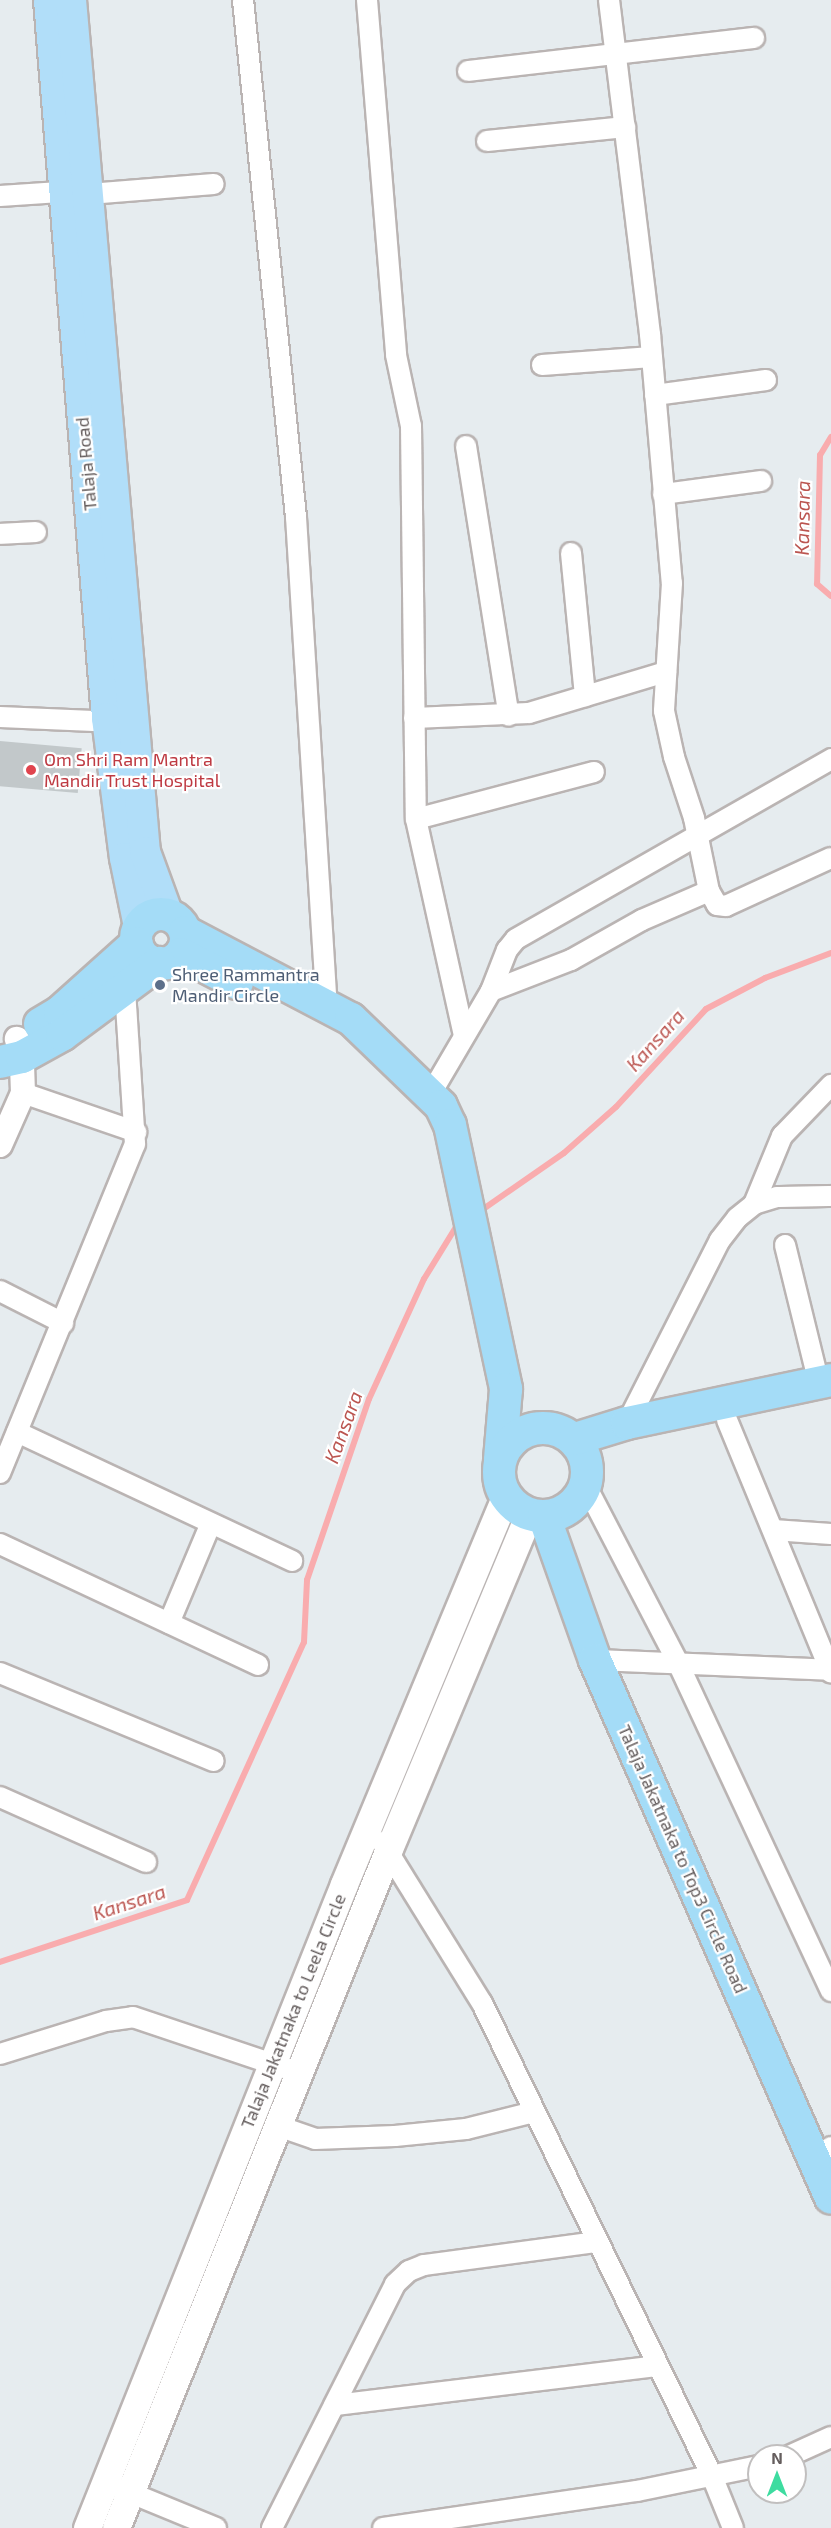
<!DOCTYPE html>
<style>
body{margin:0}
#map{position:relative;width:831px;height:2528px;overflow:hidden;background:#e6ecef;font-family:"Exo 2",sans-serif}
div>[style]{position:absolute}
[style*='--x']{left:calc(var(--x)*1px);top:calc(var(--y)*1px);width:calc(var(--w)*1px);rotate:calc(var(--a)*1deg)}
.stream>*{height:6px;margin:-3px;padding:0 3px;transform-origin:3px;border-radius:3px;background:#f9acae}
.building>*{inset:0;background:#c2c8ca;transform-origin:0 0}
.roads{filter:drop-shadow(2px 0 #bab4b3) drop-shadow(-2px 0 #bab4b3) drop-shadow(0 2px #bab4b3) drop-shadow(0 -2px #bab4b3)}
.minor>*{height:20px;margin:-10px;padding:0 10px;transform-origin:10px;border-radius:10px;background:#fff}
.tertiary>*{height:24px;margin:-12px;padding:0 12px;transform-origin:12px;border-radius:12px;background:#fff}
.secondary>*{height:27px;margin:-13.5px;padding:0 13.5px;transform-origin:13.5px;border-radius:13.5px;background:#fff}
.primary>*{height:30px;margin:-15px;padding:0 15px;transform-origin:15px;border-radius:15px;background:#b1def9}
.trunk>*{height:32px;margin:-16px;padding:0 16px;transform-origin:16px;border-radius:16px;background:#a4dcf7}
.trunk>.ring{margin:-16px;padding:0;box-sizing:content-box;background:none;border:32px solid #a4dcf7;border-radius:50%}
.dots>*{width:16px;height:16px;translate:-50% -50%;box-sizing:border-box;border:3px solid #fff;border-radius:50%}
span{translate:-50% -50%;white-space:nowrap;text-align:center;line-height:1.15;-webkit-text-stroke:4.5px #fff;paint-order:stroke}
.street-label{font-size:18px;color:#655e5e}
.health-label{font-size:18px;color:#be3a42}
.left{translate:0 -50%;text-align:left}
.service-label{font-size:18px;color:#4e5e75}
.water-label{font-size:20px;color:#bb5550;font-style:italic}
.north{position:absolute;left:747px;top:2444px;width:60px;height:60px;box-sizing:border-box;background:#fff;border:2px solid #c1bfbf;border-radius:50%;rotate:0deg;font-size:16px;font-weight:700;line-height:24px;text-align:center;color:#655e5e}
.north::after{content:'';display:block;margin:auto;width:21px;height:27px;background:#3edca0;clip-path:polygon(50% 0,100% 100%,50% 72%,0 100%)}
</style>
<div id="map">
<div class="stream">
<div style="--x:831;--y:437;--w:21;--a:121"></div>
<div style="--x:820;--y:455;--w:129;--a:91.3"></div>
<div style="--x:817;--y:584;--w:18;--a:41"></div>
<div style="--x:479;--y:1212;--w:103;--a:-34.8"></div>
<div style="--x:564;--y:1153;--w:69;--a:-41.5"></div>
<div style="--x:616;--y:1107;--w:133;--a:-47.4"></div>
<div style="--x:706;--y:1009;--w:67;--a:-27.7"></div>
<div style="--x:765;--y:978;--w:71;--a:-20.7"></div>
<div style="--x:0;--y:1962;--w:197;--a:-18.3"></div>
<div style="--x:187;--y:1900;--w:283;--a:-65.6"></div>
<div style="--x:304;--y:1642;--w:62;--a:-87.2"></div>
<div style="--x:307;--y:1580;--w:191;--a:-71.1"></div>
<div style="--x:369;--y:1399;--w:132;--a:-65.4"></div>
<div style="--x:424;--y:1279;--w:61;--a:-58.4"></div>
<div style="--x:456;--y:1227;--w:9;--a:-36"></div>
</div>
<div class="building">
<div style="left:0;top:741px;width:82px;height:45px;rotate:5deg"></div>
</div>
<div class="roads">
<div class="minor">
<div style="--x:243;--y:0;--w:520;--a:84.15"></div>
<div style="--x:296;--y:517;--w:490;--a:86.4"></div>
<div style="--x:367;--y:0;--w:356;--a:85.3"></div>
<div style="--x:396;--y:355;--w:73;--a:78.1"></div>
<div style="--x:411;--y:426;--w:393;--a:89.3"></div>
<div style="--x:416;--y:819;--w:222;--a:77.5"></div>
<div style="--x:609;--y:0;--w:337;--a:83"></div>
<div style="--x:650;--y:334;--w:250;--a:85"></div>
<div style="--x:672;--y:583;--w:128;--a:93.6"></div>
<div style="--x:664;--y:711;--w:47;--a:77.7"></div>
<div style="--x:674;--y:757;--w:64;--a:71.8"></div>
<div style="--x:694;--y:818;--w:75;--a:78.4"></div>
<div style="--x:709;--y:891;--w:16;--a:60"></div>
<div style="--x:717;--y:905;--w:9;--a:6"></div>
<div style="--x:726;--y:906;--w:115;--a:-24.6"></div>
<div style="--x:468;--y:71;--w:288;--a:-6.6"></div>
<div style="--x:487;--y:141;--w:139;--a:-5.8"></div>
<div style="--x:89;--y:194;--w:125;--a:-4.6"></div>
<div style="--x:0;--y:196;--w:75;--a:-3.8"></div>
<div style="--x:542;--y:365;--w:110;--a:-4.2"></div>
<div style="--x:655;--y:395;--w:112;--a:-7.7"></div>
<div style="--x:466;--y:446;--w:273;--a:81"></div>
<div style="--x:663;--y:494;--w:99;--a:-7.6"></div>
<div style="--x:0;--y:534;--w:36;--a:-3"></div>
<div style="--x:571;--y:553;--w:144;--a:84.4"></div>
<div style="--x:0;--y:717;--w:117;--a:2.4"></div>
<div style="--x:414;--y:718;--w:115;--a:-2.5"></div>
<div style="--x:529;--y:713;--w:143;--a:-16.7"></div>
<div style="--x:416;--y:819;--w:184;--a:-14.8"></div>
<div style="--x:491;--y:991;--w:44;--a:-68.7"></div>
<div style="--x:507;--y:950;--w:14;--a:-51"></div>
<div style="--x:516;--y:939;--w:363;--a:-29.7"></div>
<div style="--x:23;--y:1093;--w:120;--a:19"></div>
<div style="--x:430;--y:1095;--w:121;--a:-59.6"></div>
<div style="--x:491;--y:991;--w:86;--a:-21.2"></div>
<div style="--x:571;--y:960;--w:81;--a:-29.4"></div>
<div style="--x:642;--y:920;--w:73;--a:-23.4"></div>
<div style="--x:754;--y:1204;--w:74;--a:-67.6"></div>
<div style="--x:782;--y:1136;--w:71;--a:-46.1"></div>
<div style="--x:785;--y:1245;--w:142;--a:76.2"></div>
<div style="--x:0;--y:1291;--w:71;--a:26.9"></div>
<div style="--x:727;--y:1420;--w:273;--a:67.6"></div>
<div style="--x:627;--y:1423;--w:205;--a:-63.1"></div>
<div style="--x:720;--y:1240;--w:28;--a:-52"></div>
<div style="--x:737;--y:1218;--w:22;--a:-39"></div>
<div style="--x:754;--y:1204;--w:24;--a:-17"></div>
<div style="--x:777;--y:1197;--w:54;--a:-1.1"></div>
<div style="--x:17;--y:1432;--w:304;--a:25.1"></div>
<div style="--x:0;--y:1473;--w:356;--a:-67.7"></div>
<div style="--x:135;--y:1144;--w:155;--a:-93.7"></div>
<div style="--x:586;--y:1486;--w:199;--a:62.5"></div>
<div style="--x:678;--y:1663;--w:362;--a:65"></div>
<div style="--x:773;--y:1530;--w:58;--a:3.9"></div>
<div style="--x:0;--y:1544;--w:285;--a:25.1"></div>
<div style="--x:169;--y:1623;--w:108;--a:-67.2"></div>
<div style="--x:595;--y:1660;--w:236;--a:2.4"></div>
<div style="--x:0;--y:1673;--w:231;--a:22.4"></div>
<div style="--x:0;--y:1797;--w:160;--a:24"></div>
<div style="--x:382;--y:1842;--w:190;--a:58.2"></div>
<div style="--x:482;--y:2003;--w:526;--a:64.07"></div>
<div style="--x:712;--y:2476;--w:56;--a:68"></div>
<div style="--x:0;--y:2054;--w:111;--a:-17.3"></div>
<div style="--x:106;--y:2021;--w:27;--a:-8"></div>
<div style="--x:133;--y:2017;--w:175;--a:18.6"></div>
<div style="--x:278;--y:2126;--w:39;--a:19"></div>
<div style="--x:315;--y:2139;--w:80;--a:-2.1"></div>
<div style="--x:395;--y:2136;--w:71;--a:-5.6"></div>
<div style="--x:466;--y:2129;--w:70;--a:-14"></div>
<div style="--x:815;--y:2162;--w:22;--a:-43"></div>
<div style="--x:335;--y:2405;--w:324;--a:-6.9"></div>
<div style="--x:789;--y:2456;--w:46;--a:-24.3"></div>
<div style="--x:119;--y:2488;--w:105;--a:22.4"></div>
<div style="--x:272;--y:2528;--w:273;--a:-63.2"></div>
<div style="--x:395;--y:2284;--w:19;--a:-43"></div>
<div style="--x:409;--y:2271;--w:16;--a:-22"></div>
<div style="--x:424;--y:2265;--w:174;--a:-7.6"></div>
<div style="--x:383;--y:2528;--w:257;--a:-8.3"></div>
<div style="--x:637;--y:2491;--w:125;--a:-11.6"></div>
</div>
<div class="tertiary">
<div style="--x:0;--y:1145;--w:57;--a:-66.1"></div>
<div style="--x:23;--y:1093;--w:36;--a:-92"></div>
<div style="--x:22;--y:1057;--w:19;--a:-106"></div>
</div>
<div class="secondary">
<div style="--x:87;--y:2528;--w:693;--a:-68.24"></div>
<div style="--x:344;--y:1884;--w:419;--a:-67.4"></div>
<div style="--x:116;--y:2528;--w:730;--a:-68.11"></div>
<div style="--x:388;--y:1851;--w:365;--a:-67.3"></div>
</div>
<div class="primary">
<div style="--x:49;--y:0;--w:720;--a:85.38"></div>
<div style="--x:107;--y:718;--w:141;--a:82.7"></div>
<div style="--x:125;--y:858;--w:70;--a:78.5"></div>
<div style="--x:71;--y:0;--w:855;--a:85.04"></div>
<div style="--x:145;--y:852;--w:67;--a:69.9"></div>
</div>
<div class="trunk">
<div class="ring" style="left:136px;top:914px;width:18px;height:18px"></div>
<div style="--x:185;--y:932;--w:187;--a:27.7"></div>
<div style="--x:351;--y:1019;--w:125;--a:44"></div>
<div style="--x:441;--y:1106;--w:21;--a:65"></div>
<div style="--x:450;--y:1125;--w:270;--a:78"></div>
<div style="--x:506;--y:1389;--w:70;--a:94.9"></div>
<div style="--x:181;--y:954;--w:63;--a:27.4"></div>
<div style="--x:40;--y:1024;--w:23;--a:-31"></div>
<div style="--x:60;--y:1012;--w:103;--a:-41.9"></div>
<div style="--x:0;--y:1062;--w:23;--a:-13"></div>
<div style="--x:22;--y:1057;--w:46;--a:-28.8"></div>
<div style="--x:62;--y:1035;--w:121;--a:-36.6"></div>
<div class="ring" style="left:499px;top:1428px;width:56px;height:56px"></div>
<div style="--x:575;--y:1439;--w:54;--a:-17.1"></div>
<div style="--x:627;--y:1423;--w:208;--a:-11.9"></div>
<div style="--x:544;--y:1516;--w:153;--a:70.5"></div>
<div style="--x:595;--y:1660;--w:587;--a:66.31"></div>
</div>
</div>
<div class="dots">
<div style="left:31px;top:770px;background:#e0444e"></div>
<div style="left:160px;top:985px;background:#5c6f8a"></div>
</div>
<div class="street-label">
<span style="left:86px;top:464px;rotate:-95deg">Talaja Road</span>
<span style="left:683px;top:1859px;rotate:66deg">Talaja Jakatnaka to Top3 Circle Road</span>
<span style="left:293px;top:2011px;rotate:-68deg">Talaja Jakatnaka to Leela Circle</span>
</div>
<div class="health-label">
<span class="left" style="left:44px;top:770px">Om Shri Ram Mantra<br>Mandir Trust Hospital</span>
</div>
<div class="service-label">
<span class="left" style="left:172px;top:985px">Shree Rammantra<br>Mandir Circle</span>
</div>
<div class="water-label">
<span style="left:802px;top:518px;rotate:-89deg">Kansara</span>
<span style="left:655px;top:1040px;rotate:-48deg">Kansara</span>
<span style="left:343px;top:1427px;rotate:-70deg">Kansara</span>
<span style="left:129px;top:1902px;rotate:-18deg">Kansara</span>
</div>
<div class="north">N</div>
</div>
